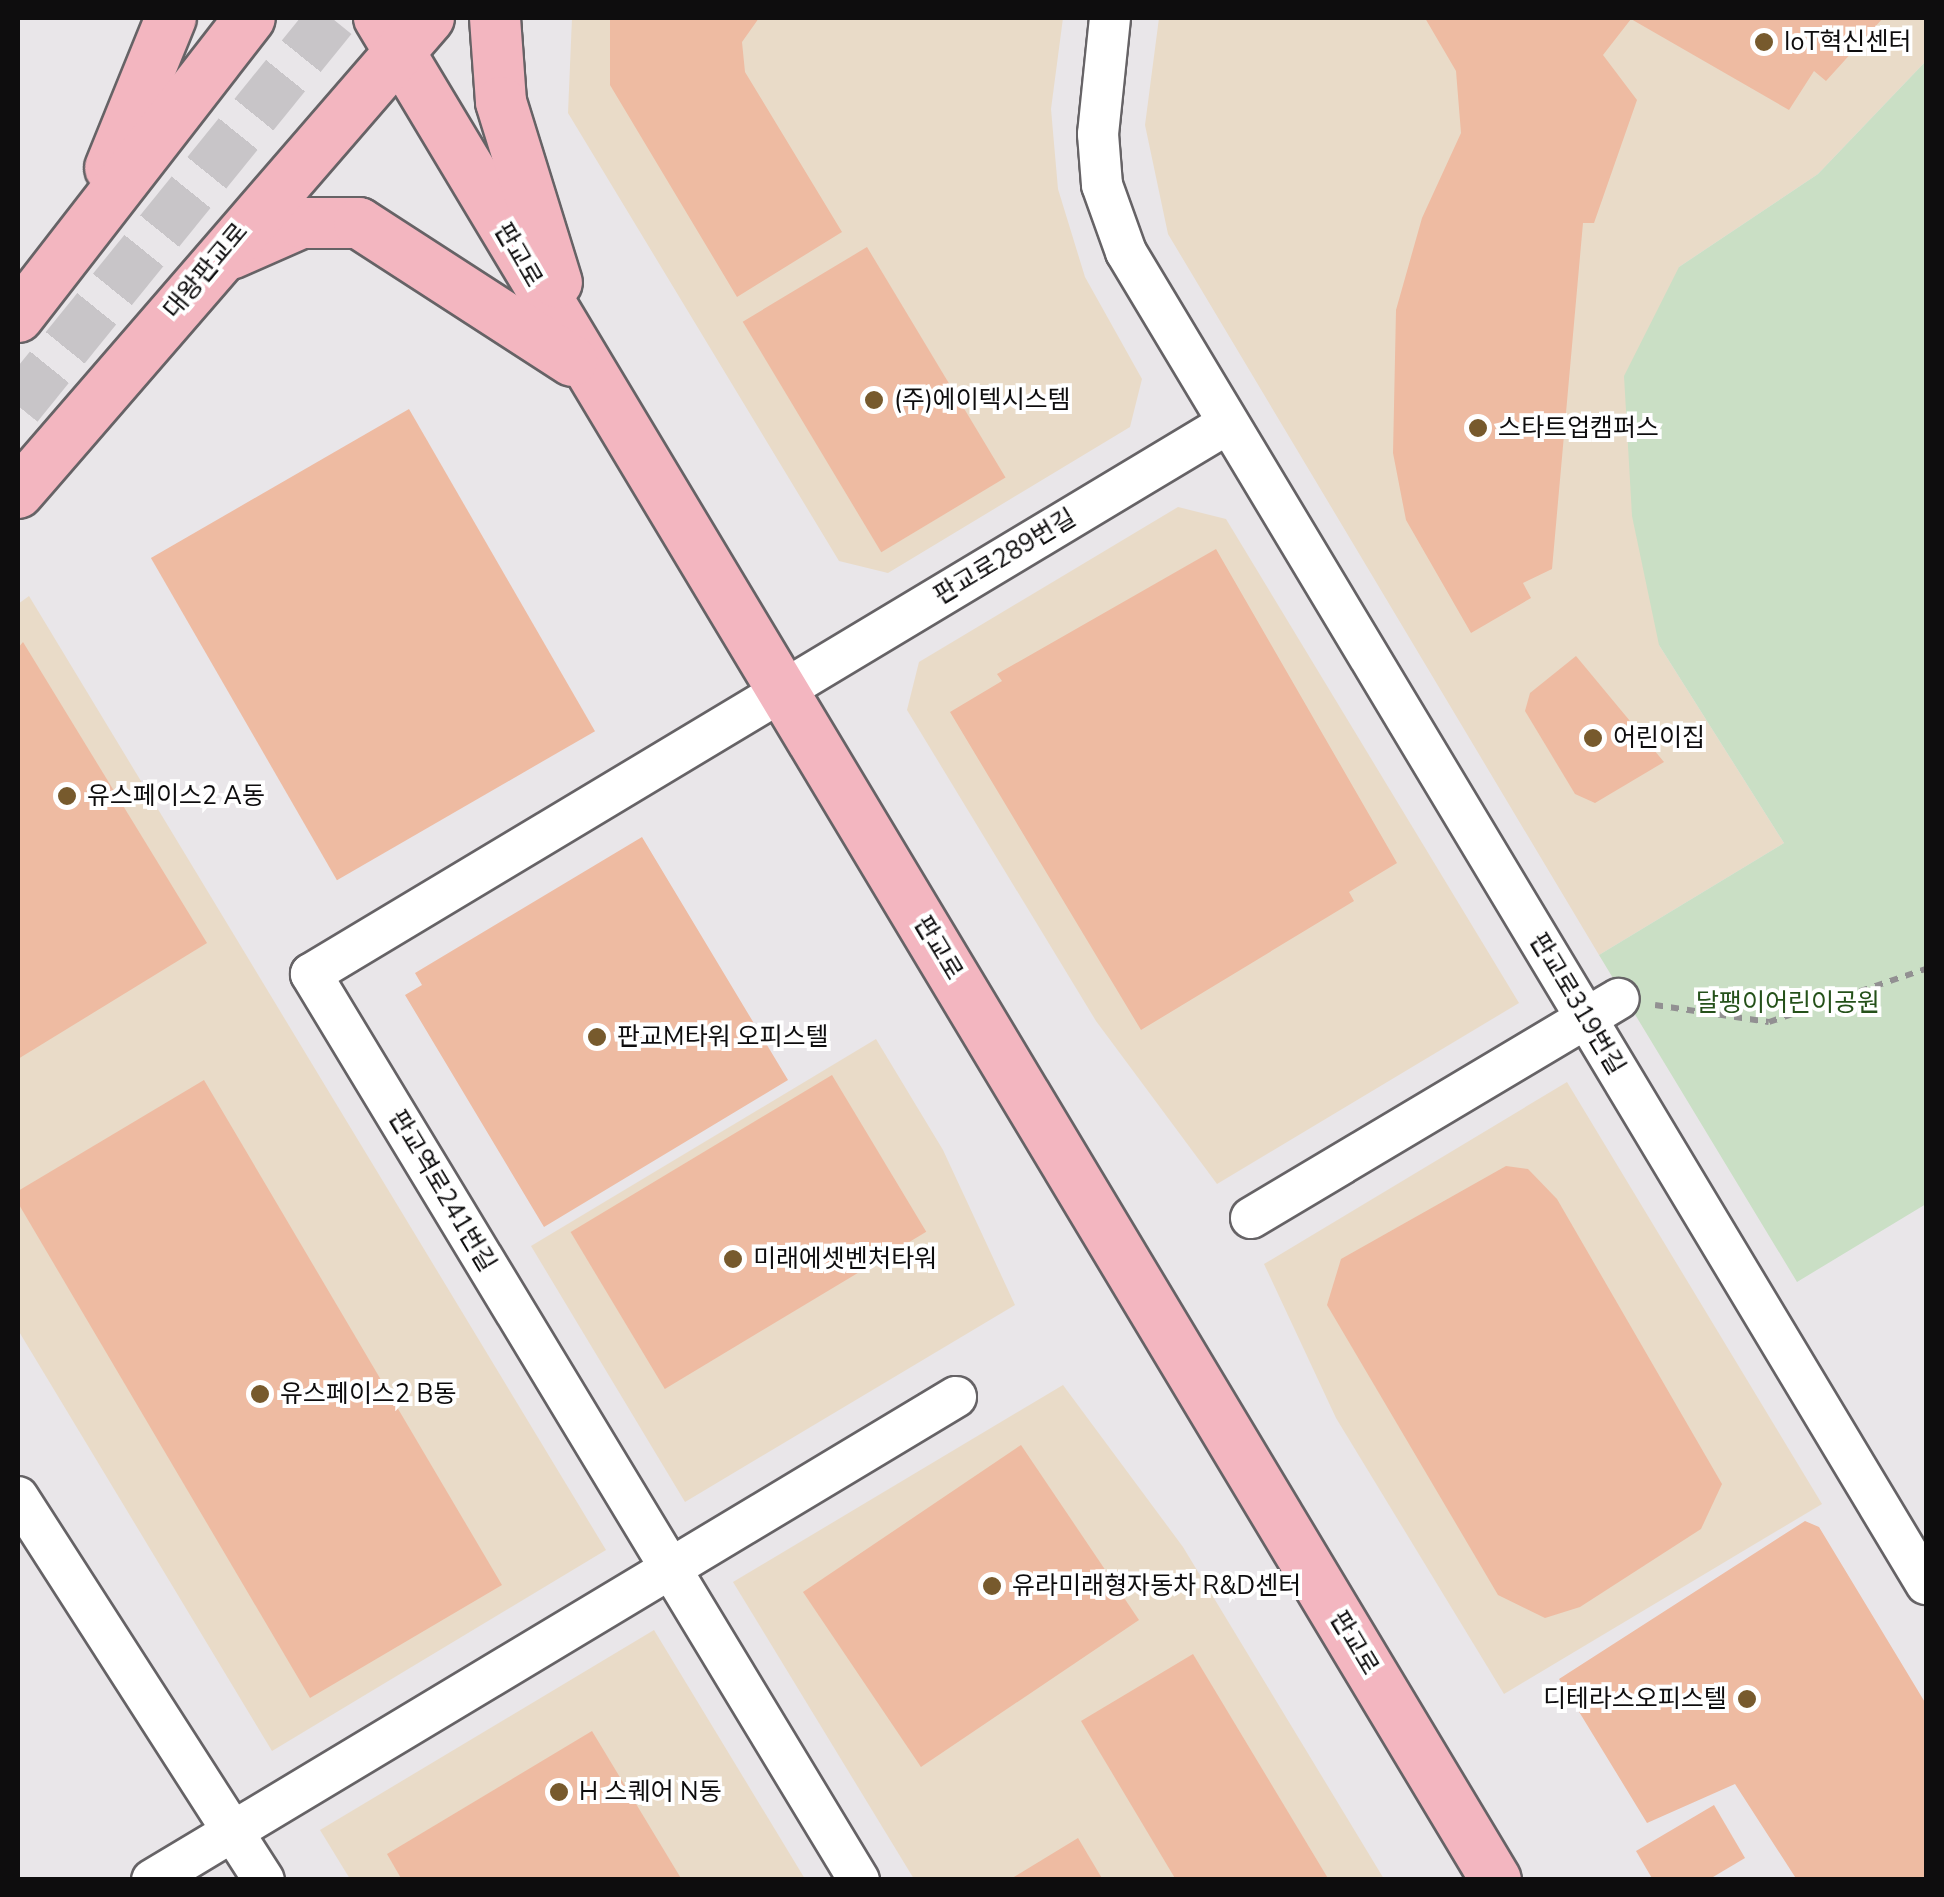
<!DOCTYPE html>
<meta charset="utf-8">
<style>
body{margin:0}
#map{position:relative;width:1944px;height:1897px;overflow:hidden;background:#e9e6e9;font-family:"Nunito Sans","Noto Sans KR",sans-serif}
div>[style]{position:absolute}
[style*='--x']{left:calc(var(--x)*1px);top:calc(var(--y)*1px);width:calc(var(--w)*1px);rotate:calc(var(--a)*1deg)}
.commercial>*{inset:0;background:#e9dbc8}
.green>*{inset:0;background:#cadfc5}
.building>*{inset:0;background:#eebba2;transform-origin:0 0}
.major-tunnel>*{height:50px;margin-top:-25px;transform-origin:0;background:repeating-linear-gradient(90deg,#c8c5c8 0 50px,transparent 0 75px)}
.path>*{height:6px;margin-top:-3px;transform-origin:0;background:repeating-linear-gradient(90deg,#929092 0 8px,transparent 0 16px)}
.roads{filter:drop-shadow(2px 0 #666366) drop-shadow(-2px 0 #666366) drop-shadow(0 2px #666366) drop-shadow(0 -2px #666366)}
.minor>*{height:40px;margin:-20px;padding:0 20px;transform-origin:20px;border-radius:20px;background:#fff}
.major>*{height:50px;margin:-25px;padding:0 25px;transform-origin:25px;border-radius:25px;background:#f3b6c0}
.dots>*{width:28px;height:28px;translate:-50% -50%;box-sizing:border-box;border:5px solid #fff;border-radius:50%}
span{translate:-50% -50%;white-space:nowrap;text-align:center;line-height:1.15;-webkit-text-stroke:8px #fff;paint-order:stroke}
.poi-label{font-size:25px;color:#0e0d0e}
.left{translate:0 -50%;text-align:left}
.right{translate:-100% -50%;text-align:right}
.street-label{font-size:25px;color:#0e0d0e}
.park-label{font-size:25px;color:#25511a}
.frame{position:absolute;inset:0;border:20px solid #0e0d0e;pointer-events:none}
</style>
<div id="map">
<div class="commercial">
<div style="clip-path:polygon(572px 18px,1063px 18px,1051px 109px,1058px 189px,1085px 277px,1142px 379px,1130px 427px,888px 573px,839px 561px,568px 113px)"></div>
<div style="clip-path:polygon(1159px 18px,1926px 18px,1926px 61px,1818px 174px,1679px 267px,1659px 645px,1784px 843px,1599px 955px,1168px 234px,1145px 125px)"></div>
<div style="clip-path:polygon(1178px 507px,1226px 519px,1519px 1003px,1217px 1184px,1096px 1021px,907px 710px,919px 662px)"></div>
<div style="clip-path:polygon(29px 596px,606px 1550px,272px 1751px,18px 1330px,18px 604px)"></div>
<div style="clip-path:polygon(876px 1039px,943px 1150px,1015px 1305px,685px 1502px,531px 1246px)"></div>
<div style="clip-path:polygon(1567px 1082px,1822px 1504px,1504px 1694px,1336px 1418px,1264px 1264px)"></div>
<div style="clip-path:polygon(1063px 1385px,1183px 1547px,1384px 1879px,914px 1879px,733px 1582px)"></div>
<div style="clip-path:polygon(654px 1630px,805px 1879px,350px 1879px,320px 1830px)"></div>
</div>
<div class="green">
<div style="clip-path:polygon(1926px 61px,1926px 1204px,1797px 1282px,1599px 955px,1784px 843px,1659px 645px,1632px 516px,1624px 376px,1679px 267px,1818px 174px)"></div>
</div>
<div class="building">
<div style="clip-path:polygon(610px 18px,759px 18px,742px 42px,745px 72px,842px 232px,737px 297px,610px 85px)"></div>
<div style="clip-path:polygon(1425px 18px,1883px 18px,1826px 81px,1814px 71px,1789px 110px,1631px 19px,1603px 55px,1637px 100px,1594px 223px,1583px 223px,1552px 569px,1523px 583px,1531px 598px,1471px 633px,1406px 520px,1393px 453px,1396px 310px,1422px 218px,1461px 133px,1456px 71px)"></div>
<div style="left:867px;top:247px;width:269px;height:145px;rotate:59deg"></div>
<div style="left:409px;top:409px;width:372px;height:298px;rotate:60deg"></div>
<div style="clip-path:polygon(1216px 549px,1397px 863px,1349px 892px,1354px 901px,1141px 1030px,950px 712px,1002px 681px,997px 674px)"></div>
<div style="clip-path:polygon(23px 642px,207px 943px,18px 1059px,18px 648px)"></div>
<div style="clip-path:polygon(1576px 656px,1664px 762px,1595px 803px,1575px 794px,1525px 711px,1530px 693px)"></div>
<div style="clip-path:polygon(642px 837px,788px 1080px,544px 1227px,405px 995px,422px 985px,415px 973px)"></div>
<div style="left:832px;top:1075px;width:183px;height:305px;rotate:59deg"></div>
<div style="clip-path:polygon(204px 1080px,502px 1585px,310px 1698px,18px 1203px,18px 1191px)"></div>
<div style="clip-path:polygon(1506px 1166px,1528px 1169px,1557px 1199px,1722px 1484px,1701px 1529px,1580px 1607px,1545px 1618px,1498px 1595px,1327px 1305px,1341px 1259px)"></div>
<div style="left:1021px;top:1445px;width:211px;height:263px;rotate:56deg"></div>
<div style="clip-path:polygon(1805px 1521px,1819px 1527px,1926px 1704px,1926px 1880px,1797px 1880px,1735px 1784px,1647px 1823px,1559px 1679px)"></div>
<div style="clip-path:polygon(1193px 1654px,1329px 1880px,1176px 1880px,1081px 1721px)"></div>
<div style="clip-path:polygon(592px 1731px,682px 1880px,402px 1880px,387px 1854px)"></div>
<div style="clip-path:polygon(1714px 1805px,1745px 1858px,1708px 1880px,1653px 1880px,1636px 1851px)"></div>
<div style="clip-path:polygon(1078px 1838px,1103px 1880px,1009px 1880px)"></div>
</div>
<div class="major-tunnel">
<div style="--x:18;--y:406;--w:499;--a:-51"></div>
</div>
<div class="path">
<div style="--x:1655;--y:1005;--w:115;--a:8.5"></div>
<div style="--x:1769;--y:1022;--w:166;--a:-18.7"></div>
</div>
<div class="roads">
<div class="minor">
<div style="--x:1110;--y:18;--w:117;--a:95.9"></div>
<div style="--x:1098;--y:134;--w:51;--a:85.5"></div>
<div style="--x:1102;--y:185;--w:71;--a:70.3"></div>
<div style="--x:1126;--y:252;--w:1554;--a:59.01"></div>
<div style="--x:1251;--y:1218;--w:428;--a:-30.8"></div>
<div style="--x:18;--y:1497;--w:455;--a:57.3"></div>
<div style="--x:152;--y:1880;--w:938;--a:-31"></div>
<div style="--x:859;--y:1880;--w:1059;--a:-121.17"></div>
<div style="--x:311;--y:974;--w:1068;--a:-30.98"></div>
</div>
<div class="major">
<div style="--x:379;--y:18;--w:2171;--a:59.04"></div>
<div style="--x:495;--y:18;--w:84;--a:85.9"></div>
<div style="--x:501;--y:102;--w:189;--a:72.8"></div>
<div style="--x:110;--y:168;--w:162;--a:-67.9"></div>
<div style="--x:231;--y:254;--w:77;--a:-23.9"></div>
<div style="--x:301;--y:223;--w:58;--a:0"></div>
<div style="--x:359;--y:223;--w:254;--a:32.9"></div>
<div style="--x:18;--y:317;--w:378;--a:-52.2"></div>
<div style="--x:18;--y:493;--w:628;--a:-49.13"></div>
</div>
</div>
<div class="dots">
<div style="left:1764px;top:42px;background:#775a2d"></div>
<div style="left:874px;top:400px;background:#775a2d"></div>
<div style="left:1478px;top:428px;background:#775a2d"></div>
<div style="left:1593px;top:738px;background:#775a2d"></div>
<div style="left:67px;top:796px;background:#775a2d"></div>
<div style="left:597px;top:1037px;background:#775a2d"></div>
<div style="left:733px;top:1259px;background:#775a2d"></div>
<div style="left:260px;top:1394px;background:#775a2d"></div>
<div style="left:992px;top:1586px;background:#775a2d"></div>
<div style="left:1747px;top:1699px;background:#775a2d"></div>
<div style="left:559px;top:1792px;background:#775a2d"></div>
</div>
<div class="poi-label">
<span class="left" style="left:1784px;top:42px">IoT혁신센터</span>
<span class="left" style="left:894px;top:400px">(주)에이텍시스템</span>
<span class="left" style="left:1498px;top:428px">스타트업캠퍼스</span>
<span class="left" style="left:1613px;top:738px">어린이집</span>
<span class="left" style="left:87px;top:796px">유스페이스2 A동</span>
<span class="left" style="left:617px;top:1037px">판교M타워 오피스텔</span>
<span class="left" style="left:753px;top:1259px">미래에셋벤처타워</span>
<span class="left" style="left:280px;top:1394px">유스페이스2 B동</span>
<span class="left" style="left:1012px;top:1586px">유라미래형자동차 R&amp;D센터</span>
<span class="right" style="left:1727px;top:1699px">디테라스오피스텔</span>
<span class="left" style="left:579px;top:1792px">H 스퀘어 N동</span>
</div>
<div class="street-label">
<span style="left:518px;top:255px;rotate:60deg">판교로</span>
<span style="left:206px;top:271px;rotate:-50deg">대왕판교로</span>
<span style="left:1005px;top:557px;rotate:-31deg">판교로289번길</span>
<span style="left:938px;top:948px;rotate:59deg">판교로</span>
<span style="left:1577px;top:1004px;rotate:59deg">판교로319번길</span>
<span style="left:442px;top:1191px;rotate:59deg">판교역로241번길</span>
<span style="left:1354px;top:1643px;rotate:59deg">판교로</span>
</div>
<div class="park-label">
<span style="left:1788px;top:1003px">달팽이어린이공원</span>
</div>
<div class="frame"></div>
</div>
